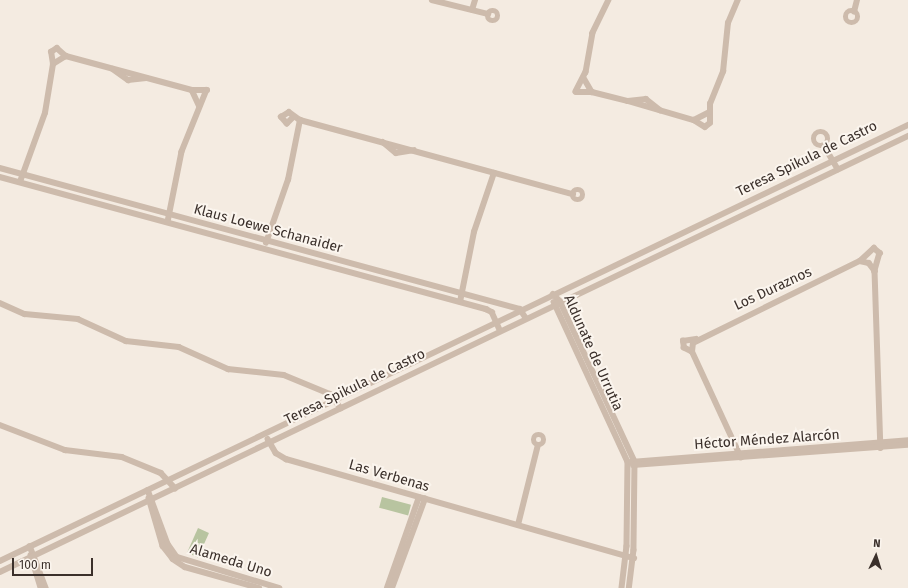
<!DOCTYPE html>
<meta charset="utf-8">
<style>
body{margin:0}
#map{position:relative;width:908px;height:588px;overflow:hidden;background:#f4ebe1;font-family:"Fira Sans",sans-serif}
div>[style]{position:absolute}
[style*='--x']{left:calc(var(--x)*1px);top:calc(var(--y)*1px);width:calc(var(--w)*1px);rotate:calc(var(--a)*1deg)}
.green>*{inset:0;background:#b8c4a0;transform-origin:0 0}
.minor>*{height:5.5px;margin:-2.75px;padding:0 2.75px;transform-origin:2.75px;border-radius:2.75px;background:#cdbbac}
.minor>.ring{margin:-2.75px;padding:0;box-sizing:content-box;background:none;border:5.5px solid #cdbbac;border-radius:50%}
span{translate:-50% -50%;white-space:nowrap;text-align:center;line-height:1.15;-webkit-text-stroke:4px #fbf5ee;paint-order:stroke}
.street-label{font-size:14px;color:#3b302b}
.north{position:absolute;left:856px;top:536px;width:40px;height:40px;-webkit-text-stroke:3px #fbf5ee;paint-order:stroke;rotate:4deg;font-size:11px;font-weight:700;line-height:16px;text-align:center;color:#3b302b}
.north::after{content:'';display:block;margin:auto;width:14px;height:18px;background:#3b302b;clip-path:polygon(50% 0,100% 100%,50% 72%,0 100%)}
.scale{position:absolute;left:12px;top:558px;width:81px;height:18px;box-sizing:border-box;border:2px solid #3b302b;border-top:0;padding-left:5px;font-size:12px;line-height:14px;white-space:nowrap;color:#3b302b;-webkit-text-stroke:3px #fbf5ee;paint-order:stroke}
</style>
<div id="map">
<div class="green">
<div style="left:382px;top:497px;width:30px;height:11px;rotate:15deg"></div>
<div style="left:198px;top:528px;width:12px;height:27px;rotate:24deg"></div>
</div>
<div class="minor">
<div style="--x:432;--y:0;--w:58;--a:14"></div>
<div style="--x:609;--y:0;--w:37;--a:116"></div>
<div style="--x:593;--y:33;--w:40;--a:100"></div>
<div style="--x:586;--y:72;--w:22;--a:117"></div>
<div style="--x:576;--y:92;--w:16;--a:0"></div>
<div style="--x:592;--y:92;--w:37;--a:14"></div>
<div style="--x:628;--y:101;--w:69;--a:16.1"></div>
<div style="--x:694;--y:120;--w:13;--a:32"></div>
<div style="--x:705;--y:127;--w:6;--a:-39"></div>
<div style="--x:710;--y:123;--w:19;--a:-90"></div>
<div style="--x:710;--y:104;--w:35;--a:-68"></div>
<div style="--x:723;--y:72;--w:49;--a:-84.2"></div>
<div style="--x:728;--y:23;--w:25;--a:-67"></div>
<div style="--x:472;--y:10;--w:10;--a:-73"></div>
<div class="ring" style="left:488px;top:11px;width:4.5px;height:4.5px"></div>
<div class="ring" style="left:846px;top:11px;width:6.5px;height:6.5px"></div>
<div style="--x:854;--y:12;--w:12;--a:-76"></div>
<div style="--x:53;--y:64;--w:15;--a:-32"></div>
<div style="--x:66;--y:56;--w:131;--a:15.1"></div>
<div style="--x:192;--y:90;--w:15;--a:0"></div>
<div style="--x:207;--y:90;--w:67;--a:112"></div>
<div style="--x:182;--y:152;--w:71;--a:101.3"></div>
<div style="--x:113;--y:69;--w:19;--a:36"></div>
<div style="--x:128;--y:80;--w:18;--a:-6"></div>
<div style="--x:584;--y:78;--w:16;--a:60"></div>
<div style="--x:192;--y:90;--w:17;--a:65"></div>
<div style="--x:628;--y:101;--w:18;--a:-6"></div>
<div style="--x:646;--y:99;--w:18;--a:38"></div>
<div style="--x:293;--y:118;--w:8;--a:135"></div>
<div style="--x:287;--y:124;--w:9;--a:-131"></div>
<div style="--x:281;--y:117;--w:9;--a:-32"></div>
<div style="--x:289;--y:112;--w:14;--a:36"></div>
<div style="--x:300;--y:120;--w:283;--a:15.2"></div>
<div style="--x:694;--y:120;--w:16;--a:-27"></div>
<div class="ring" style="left:814px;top:132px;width:8.5px;height:8.5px"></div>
<div style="--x:383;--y:142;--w:17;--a:40"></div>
<div style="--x:396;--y:153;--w:18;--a:-9"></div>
<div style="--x:824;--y:145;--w:28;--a:60"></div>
<div style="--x:0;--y:168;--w:539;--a:15.17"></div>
<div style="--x:520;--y:309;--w:11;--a:56"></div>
<div style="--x:0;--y:177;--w:504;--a:15.2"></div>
<div style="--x:486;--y:309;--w:7;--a:27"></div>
<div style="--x:492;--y:312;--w:20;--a:66"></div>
<div style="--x:20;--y:182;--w:73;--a:-70.1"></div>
<div style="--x:45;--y:113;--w:50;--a:-80.7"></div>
<div style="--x:53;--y:64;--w:12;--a:-99"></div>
<div style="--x:51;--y:52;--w:7;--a:-34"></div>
<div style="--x:57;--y:48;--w:12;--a:42"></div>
<div class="ring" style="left:573px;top:190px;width:4.5px;height:4.5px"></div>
<div style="--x:266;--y:243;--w:67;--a:-70.8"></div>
<div style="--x:288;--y:180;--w:61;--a:-78.7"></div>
<div style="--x:860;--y:261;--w:9;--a:13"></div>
<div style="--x:869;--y:263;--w:10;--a:53"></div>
<div style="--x:553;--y:294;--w:10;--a:45"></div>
<div style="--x:560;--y:301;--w:178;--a:65"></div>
<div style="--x:635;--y:462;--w:88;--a:90.7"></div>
<div style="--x:634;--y:550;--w:38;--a:97"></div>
<div style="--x:460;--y:302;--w:71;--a:-78.7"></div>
<div style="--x:474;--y:232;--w:62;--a:-71.3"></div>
<div style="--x:554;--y:302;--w:176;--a:65.2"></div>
<div style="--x:628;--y:462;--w:84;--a:90.7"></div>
<div style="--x:627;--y:546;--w:42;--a:96.8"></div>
<div style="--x:0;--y:303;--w:27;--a:24"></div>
<div style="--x:25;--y:314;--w:53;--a:5.4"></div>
<div style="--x:78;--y:319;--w:53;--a:24.6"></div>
<div style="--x:126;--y:341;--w:53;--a:6.5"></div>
<div style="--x:179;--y:347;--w:54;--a:24.2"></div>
<div style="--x:228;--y:369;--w:56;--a:6.1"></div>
<div style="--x:284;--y:375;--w:50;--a:22.4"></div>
<div style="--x:330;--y:394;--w:18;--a:52"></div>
<div style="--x:692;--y:352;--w:9;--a:-153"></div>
<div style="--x:684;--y:348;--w:7;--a:-98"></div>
<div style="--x:683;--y:341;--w:13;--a:-9"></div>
<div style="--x:0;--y:425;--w:70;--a:21"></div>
<div style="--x:65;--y:450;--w:57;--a:7"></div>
<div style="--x:122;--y:457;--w:42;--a:22.3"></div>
<div style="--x:161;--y:473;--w:21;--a:47"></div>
<div class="ring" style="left:534px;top:435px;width:4.5px;height:4.5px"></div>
<div style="--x:268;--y:439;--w:16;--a:60"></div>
<div style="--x:276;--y:453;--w:12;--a:31"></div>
<div style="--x:286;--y:459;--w:362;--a:15.9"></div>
<div style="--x:741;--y:458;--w:117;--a:-114.8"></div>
<div style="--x:692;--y:352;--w:9;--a:-84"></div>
<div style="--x:693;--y:343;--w:186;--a:-26.2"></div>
<div style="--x:860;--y:261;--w:19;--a:-43"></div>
<div style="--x:874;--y:248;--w:8;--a:40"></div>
<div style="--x:880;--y:253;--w:19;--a:106"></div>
<div style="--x:875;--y:271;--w:177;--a:88.1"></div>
<div style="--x:631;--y:462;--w:278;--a:-4.5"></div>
<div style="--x:633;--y:465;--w:276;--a:-4.2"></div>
<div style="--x:148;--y:490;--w:58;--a:69.7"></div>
<div style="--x:168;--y:544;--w:16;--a:55"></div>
<div style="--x:177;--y:557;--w:107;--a:16.9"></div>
<div style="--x:149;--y:498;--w:50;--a:73.7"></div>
<div style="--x:163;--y:546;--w:16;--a:52"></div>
<div style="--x:173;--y:559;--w:14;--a:34"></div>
<div style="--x:185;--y:567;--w:77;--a:15.8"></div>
<div style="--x:518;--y:525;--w:82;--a:-76"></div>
<div style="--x:30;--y:546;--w:45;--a:69.1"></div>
<div style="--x:31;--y:555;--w:34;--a:73"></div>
<div style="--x:0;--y:561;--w:1007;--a:-25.65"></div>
<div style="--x:0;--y:572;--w:1007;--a:-25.65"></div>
<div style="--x:387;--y:588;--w:96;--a:-70.6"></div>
<div style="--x:392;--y:588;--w:95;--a:-69.7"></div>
</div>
<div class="street-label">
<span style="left:807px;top:159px;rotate:-26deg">Teresa Spikula de Castro</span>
<span style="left:268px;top:229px;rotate:15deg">Klaus Loewe Schanaider</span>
<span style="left:773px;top:289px;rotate:-25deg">Los Duraznos</span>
<span style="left:593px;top:353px;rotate:66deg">Aldunate de Urrutia</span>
<span style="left:355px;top:387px;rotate:-26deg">Teresa Spikula de Castro</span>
<span style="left:767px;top:440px;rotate:-4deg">Héctor Méndez Alarcón</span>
<span style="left:389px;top:476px;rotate:16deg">Las Verbenas</span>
<span style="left:231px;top:561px;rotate:17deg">Alameda Uno</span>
</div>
<div class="north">N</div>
<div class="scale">100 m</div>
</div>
